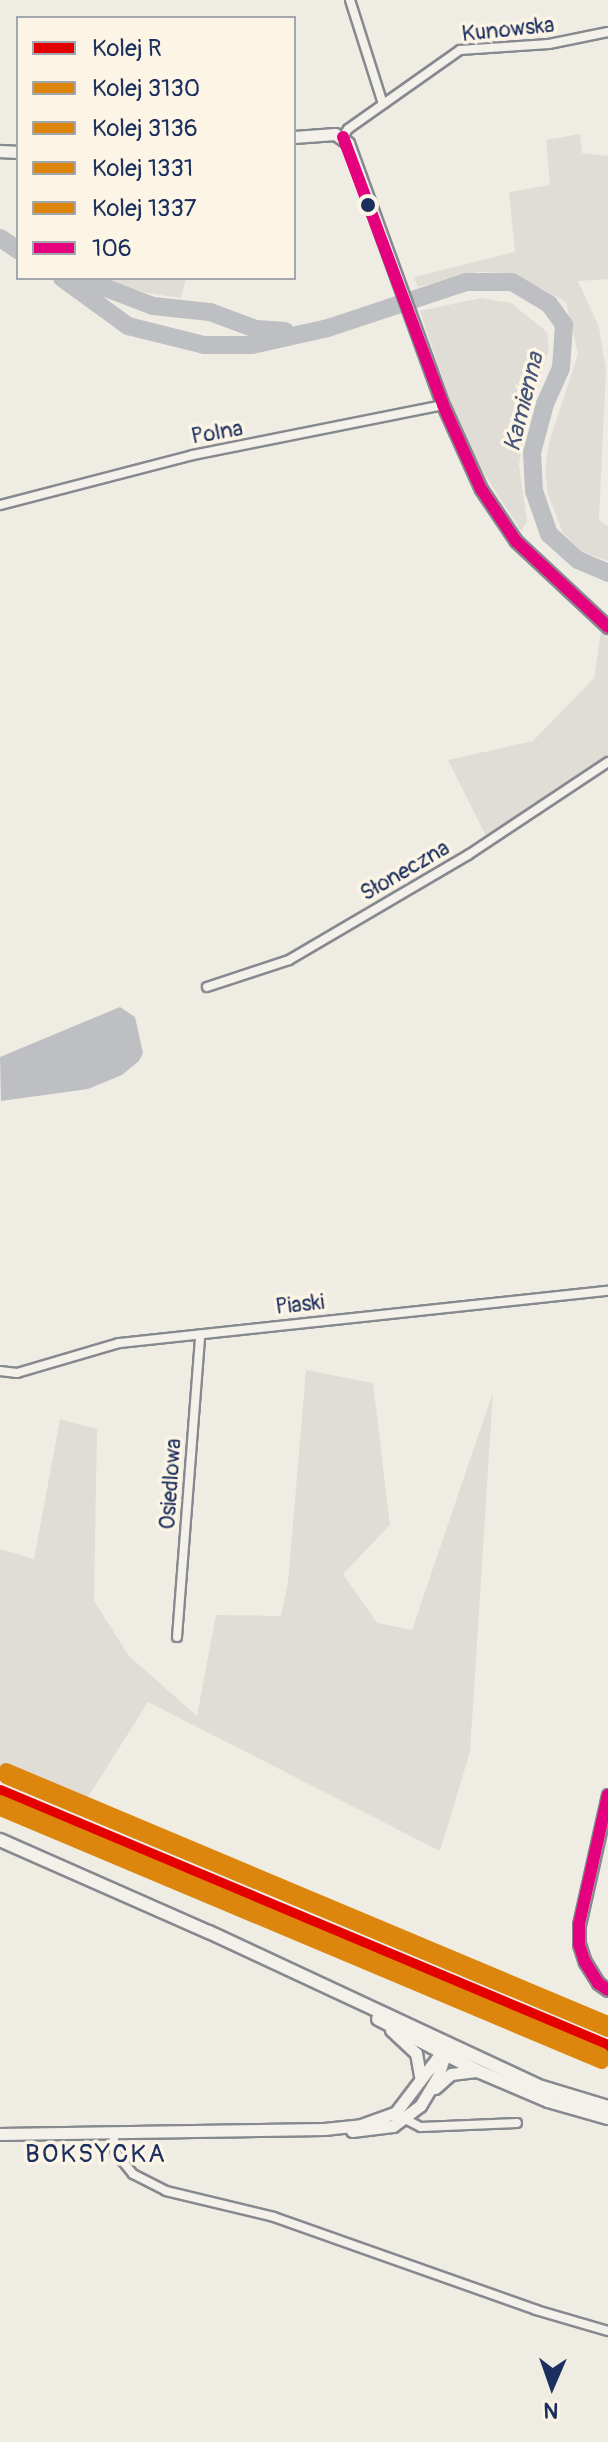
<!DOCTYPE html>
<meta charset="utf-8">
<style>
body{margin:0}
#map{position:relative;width:608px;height:2442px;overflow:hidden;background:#efece4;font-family:Pangolin,sans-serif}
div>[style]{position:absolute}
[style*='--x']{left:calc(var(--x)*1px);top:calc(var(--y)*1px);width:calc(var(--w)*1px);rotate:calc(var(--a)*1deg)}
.green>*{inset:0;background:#e0ddd7}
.water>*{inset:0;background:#bebfc2}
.river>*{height:18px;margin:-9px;padding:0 9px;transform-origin:9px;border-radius:9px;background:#bebfc2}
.roads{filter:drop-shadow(2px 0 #86898e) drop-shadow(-2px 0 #86898e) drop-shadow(0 2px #86898e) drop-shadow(0 -2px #86898e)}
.street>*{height:8px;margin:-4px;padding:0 4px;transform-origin:4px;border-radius:4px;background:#f4f1eb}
.secondary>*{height:11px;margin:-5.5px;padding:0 5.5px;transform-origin:5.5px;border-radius:5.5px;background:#f4f1eb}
.primary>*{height:12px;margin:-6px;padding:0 6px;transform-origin:6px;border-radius:6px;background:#f4f1eb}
.bus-1>*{height:12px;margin:-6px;padding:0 6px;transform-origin:6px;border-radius:6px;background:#e5007d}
.rail-1>*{height:14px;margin:-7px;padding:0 7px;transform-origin:7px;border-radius:7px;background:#e50000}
.rail-2>*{height:14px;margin:-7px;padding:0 7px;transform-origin:7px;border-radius:7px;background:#dd860e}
.rail-3>*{height:14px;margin:-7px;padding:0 7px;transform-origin:7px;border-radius:7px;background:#dd860e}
.rail-4>*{height:14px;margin:-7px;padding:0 7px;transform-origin:7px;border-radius:7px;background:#dd860e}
.rail-5>*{height:14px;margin:-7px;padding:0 7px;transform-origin:7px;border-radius:7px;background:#dd860e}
.dots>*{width:22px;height:22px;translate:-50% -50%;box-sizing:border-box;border:4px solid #fcf5e5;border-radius:50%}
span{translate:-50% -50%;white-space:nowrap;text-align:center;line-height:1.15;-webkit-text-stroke:7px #fcf5e5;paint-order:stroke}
.street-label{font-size:22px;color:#1b2f5e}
.water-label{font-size:24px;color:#465478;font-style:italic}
.quarter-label{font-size:26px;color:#1b2f5e;letter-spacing:2px}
.legend{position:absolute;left:16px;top:16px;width:280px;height:264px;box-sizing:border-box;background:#fcf5e5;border:2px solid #a2a6af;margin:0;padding:10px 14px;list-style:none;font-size:24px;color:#1b2f5e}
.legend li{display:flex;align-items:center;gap:16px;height:40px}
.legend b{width:40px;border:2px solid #a2a6af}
.north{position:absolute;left:512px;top:2346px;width:80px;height:80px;-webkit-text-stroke:6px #fcf5e5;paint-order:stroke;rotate:182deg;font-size:22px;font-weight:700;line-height:32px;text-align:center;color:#1b2f5e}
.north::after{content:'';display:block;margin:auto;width:28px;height:36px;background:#1b2f5e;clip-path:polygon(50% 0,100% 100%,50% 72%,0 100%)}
</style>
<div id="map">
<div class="green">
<div style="clip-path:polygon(580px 134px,582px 153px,608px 156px,608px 279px,578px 281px,599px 327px,606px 370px,599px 520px,608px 526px,608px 561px,583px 552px,563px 533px,548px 494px,545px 470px,549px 443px,578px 354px,566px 302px,512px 273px,479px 272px,418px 287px,414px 277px,515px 252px,509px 192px,550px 185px,546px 140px)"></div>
<div style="clip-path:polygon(102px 278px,186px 278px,181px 298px,147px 293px)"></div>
<div style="clip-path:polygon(481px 298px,511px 303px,547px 332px,549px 349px,525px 425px,519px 465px,527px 521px,521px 531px,478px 464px,453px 410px,420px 311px)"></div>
<div style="clip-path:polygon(601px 632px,608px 638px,608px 757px,486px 836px,448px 760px,533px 741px,594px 678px)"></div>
<div style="clip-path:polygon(306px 1370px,373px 1383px,390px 1525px,343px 1574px,377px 1623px,412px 1630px,493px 1392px,470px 1752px,440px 1851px,148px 1702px,83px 1805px,0 1772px,0 1549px,34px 1559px,60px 1419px,97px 1429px,94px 1601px,129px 1656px,197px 1716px,216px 1615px,281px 1616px,288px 1582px)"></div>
</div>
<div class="water">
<div style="clip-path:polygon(120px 1007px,135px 1017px,143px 1053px,139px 1061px,122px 1075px,88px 1089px,1px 1101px,0 1057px)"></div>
</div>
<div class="river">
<div style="--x:0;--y:238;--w:22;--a:34"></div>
<div style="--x:62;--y:278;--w:82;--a:36"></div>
<div style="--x:128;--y:326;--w:78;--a:14"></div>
<div style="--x:204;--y:345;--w:48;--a:0"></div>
<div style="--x:252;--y:345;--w:78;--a:-12.6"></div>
<div style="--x:328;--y:328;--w:145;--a:-18.4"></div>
<div style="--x:466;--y:282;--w:46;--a:0"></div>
<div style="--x:512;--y:282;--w:43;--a:30.7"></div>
<div style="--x:549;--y:304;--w:26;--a:54"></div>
<div style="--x:564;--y:325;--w:43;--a:94"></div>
<div style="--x:561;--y:368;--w:39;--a:114"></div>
<div style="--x:545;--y:404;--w:51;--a:104.9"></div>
<div style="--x:532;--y:453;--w:38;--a:87"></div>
<div style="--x:534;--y:491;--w:46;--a:70.8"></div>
<div style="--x:549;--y:534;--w:39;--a:42"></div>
<div style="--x:578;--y:560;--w:33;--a:23"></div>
<div style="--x:74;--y:284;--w:32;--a:7"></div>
<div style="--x:106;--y:288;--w:50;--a:21"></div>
<div style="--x:153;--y:306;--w:57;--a:6"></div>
<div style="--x:210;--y:312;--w:49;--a:20.3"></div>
<div style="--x:256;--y:329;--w:29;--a:4"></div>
</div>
<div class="roads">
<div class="street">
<div style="--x:350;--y:0;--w:109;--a:72.4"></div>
<div style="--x:343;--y:137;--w:9;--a:-58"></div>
<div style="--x:348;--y:129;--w:137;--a:-35.2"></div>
<div style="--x:460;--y:50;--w:89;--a:-3.9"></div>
<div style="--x:549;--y:44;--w:60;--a:-11.5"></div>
<div style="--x:0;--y:505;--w:199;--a:-14.5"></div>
<div style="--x:193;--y:455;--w:255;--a:-11.3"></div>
<div style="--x:207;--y:987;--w:86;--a:-18.2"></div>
<div style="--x:289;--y:960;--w:208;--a:-30.4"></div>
<div style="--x:468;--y:855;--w:168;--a:-33.6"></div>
<div style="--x:0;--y:1371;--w:17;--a:7"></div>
<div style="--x:17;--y:1373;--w:106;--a:-16.4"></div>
<div style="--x:119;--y:1343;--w:492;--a:-6.1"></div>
<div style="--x:177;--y:1637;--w:303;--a:-85.6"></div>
<div style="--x:401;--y:2117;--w:22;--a:27"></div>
<div style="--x:421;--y:2127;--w:96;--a:-2.4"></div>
<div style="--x:113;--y:2132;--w:21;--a:82"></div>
<div style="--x:116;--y:2153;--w:27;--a:51"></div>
<div style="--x:133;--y:2174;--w:37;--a:27"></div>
<div style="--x:166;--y:2191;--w:111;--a:13.5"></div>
<div style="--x:274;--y:2217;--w:278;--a:19.5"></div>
<div style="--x:536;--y:2310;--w:75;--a:16.3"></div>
</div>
<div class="secondary">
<div style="--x:294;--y:137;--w:41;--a:-4.2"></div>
<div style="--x:335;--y:134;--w:16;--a:35"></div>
<div style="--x:348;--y:143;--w:279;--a:70.1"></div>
<div style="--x:443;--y:405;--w:92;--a:65.7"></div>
<div style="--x:481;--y:489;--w:63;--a:56.1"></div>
<div style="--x:516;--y:541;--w:126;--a:43.1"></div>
<div style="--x:0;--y:151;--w:18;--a:3"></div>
<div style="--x:608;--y:1795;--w:133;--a:102.6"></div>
<div style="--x:579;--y:1925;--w:19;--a:90"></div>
<div style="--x:579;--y:1944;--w:19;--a:72"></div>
<div style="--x:585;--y:1962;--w:25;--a:58"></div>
<div style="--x:598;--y:1983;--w:12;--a:35"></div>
<div style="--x:391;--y:2030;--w:34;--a:43"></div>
<div style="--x:416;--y:2053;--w:23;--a:80"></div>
<div style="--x:435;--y:2088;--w:21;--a:-41"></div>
<div style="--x:451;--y:2074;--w:25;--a:-7"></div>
<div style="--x:352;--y:2131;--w:41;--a:-7"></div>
<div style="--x:393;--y:2126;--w:34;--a:-37"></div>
<div style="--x:420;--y:2106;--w:35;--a:-59"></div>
<div style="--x:438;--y:2076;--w:33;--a:-72"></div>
<div style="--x:0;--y:2134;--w:324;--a:-0.9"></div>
<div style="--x:324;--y:2129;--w:37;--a:-6"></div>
<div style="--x:361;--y:2125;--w:37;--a:-20"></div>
<div style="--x:396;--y:2112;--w:84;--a:-52.7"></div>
</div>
<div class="primary">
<div style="--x:0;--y:1840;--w:228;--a:23.8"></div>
<div style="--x:209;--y:1932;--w:367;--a:25"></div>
<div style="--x:542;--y:2087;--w:69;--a:16.9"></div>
<div style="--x:378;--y:2019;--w:115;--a:27.5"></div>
<div style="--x:480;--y:2072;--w:74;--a:23.1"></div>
<div style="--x:548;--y:2101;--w:62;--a:15.8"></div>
</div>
</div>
<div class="bus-1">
<div style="--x:343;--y:137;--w:286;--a:69.5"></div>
<div style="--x:443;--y:405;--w:92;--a:65.7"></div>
<div style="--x:481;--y:489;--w:63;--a:56.1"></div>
<div style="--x:516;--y:541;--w:126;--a:43.1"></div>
<div style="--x:608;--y:1795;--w:133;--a:102.6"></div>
<div style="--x:579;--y:1925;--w:19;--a:90"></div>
<div style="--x:579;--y:1944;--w:19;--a:72"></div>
<div style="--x:585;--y:1962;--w:25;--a:58"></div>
<div style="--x:598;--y:1983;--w:12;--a:35"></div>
</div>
<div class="rail-1">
<div style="--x:0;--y:1792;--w:659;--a:22.75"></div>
</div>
<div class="rail-2">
<div style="--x:0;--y:1809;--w:653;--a:22.8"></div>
</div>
<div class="rail-3">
<div style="--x:6;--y:1777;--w:653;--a:22.8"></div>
</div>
<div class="rail-4">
<div style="--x:0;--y:1802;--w:653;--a:22.8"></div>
</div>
<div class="rail-5">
<div style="--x:6;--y:1770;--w:653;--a:22.8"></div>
</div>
<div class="dots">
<div style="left:368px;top:205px;background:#1b2f5e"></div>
</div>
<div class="street-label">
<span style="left:508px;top:30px;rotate:-6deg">Kunowska</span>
<span style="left:217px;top:433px;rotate:-10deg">Polna</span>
<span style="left:405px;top:871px;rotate:-30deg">Słoneczna</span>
<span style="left:300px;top:1305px;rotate:-6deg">Piaski</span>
<span style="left:171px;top:1484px;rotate:-86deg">Osiedlowa</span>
</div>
<div class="water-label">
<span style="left:524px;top:402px;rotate:-76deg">Kamienna</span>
</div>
<div class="quarter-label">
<span style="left:96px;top:2155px">BOKSYCKA</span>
</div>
<ul class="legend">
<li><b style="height:10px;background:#e50000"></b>Kolej R</li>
<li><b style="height:10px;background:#dd860e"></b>Kolej 3130</li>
<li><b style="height:10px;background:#dd860e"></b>Kolej 3136</li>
<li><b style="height:10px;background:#dd860e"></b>Kolej 1331</li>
<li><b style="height:10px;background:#dd860e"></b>Kolej 1337</li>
<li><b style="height:10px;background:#e5007d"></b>106</li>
</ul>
<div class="north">N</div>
</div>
